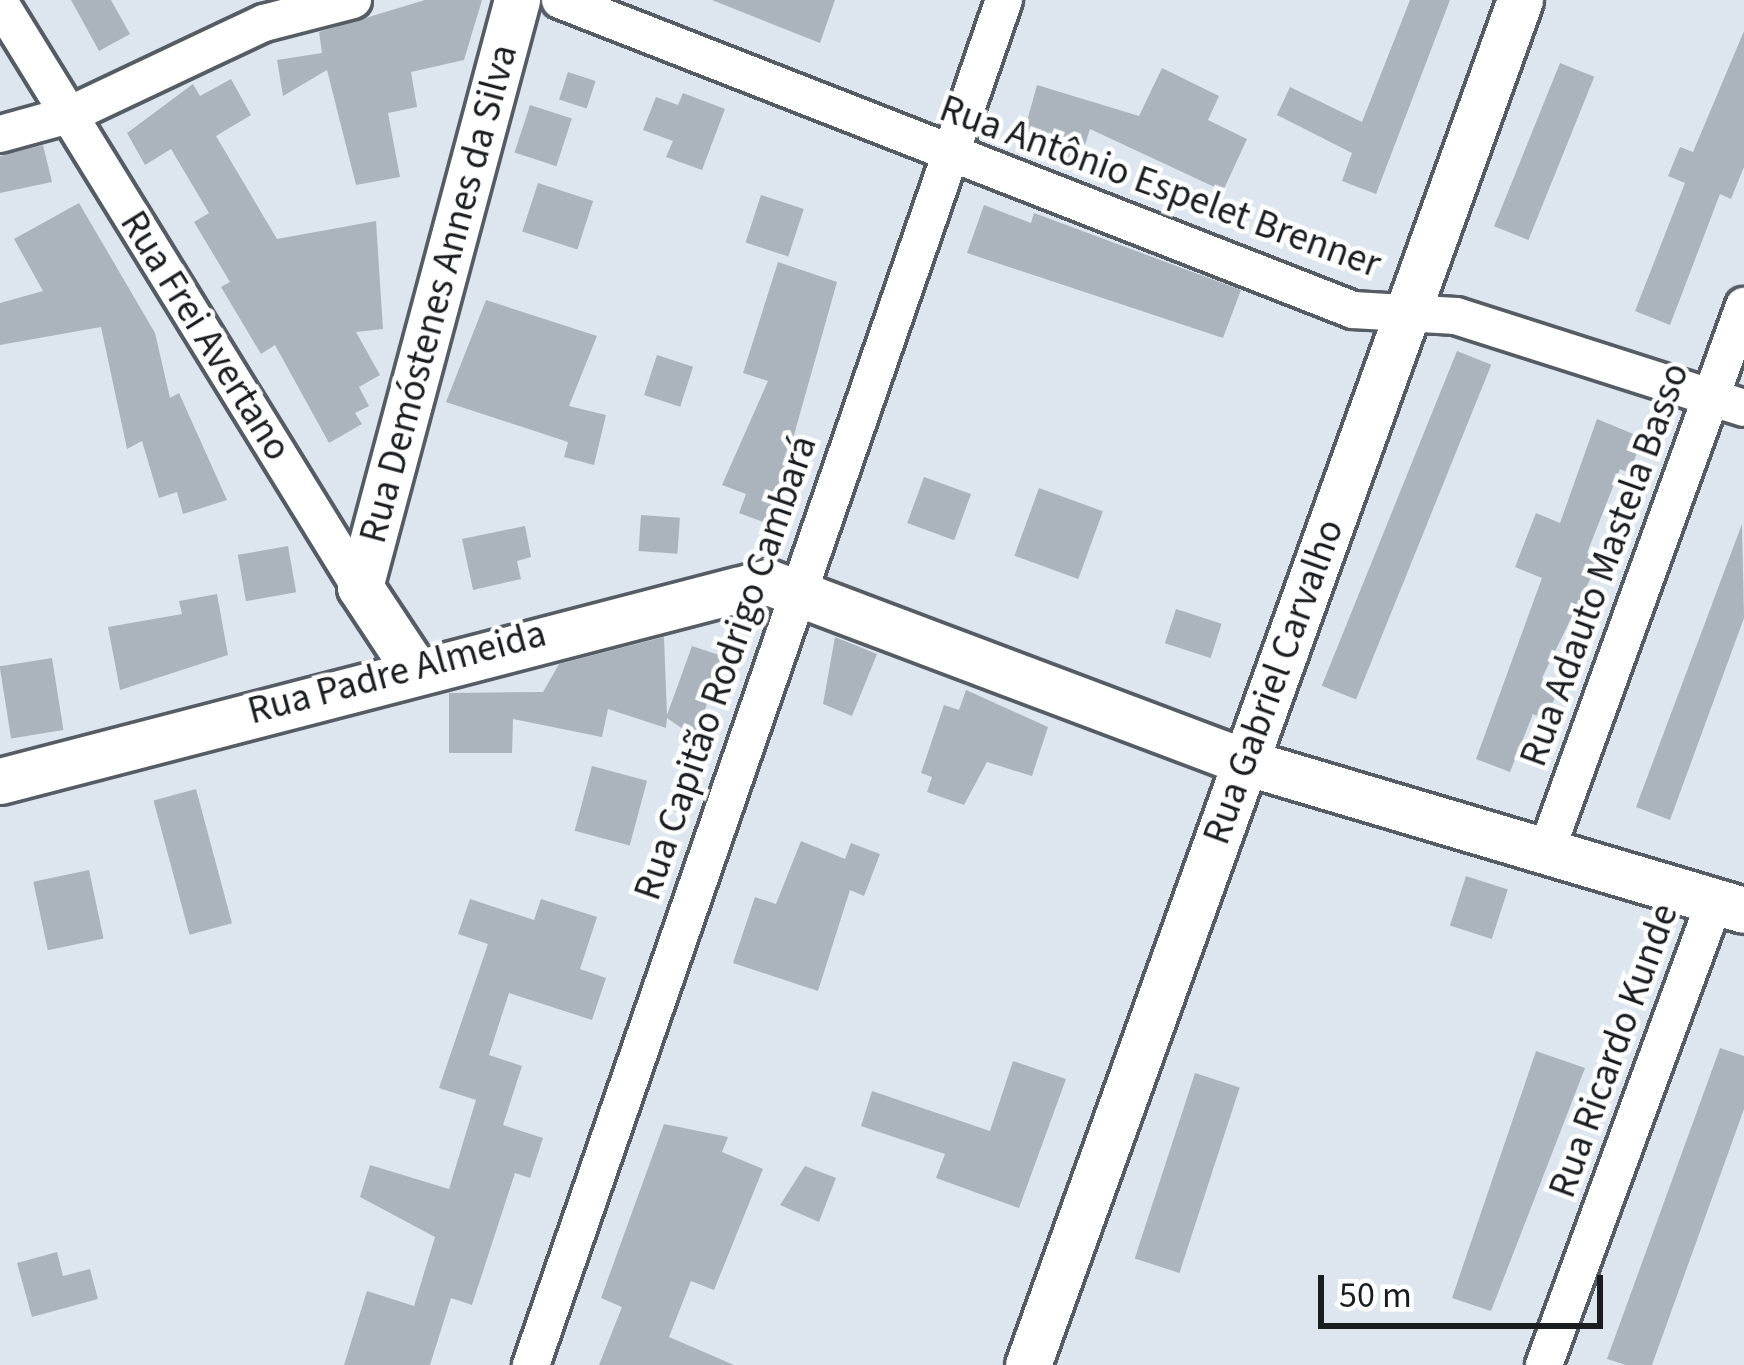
<!DOCTYPE html>
<meta charset="utf-8">
<style>
body{margin:0}
#map{position:relative;width:1744px;height:1365px;overflow:hidden;background:#dde6ef;font-family:"Source Sans 3",sans-serif}
div>[style]{position:absolute}
[style*='--x']{left:calc(var(--x)*1px);top:calc(var(--y)*1px);width:calc(var(--w)*1px);rotate:calc(var(--a)*1deg)}
.building>*{inset:0;background:#abb4bc;transform-origin:0 0}
.roads{filter:drop-shadow(3px 0 #555c64) drop-shadow(-3px 0 #555c64) drop-shadow(0 3px #555c64) drop-shadow(0 -3px #555c64)}
.minor>*{height:36px;margin:-18px;padding:0 18px;transform-origin:18px;border-radius:18px;background:#fff}
.tertiary>*{height:45px;margin:-22.5px;padding:0 22.5px;transform-origin:22.5px;border-radius:22.5px;background:#fff}
span{translate:-50% -50%;white-space:nowrap;text-align:center;line-height:1.15;-webkit-text-stroke:9px #fff;paint-order:stroke}
.street-label{font-size:39px;color:#1a1d20}
.scale{position:absolute;left:1318px;top:1275px;width:285px;height:54px;box-sizing:border-box;border:6px solid #1a1d20;border-top:0;padding-left:15px;font-size:36px;line-height:42px;white-space:nowrap;color:#1a1d20;-webkit-text-stroke:9px #fff;paint-order:stroke}
</style>
<div id="map">
<div class="building">
<div style="clip-path:polygon(71px 0,111px 0,130px 34px,99px 51px)"></div>
<div style="clip-path:polygon(425px 0,482px 0,464px 60px,411px 72px,417px 107px,388px 113px,400px 177px,356px 185px,327px 70px,283px 96px,277px 60px,322px 53px,319px 32px)"></div>
<div style="clip-path:polygon(712px 0,835px 0,820px 43px)"></div>
<div style="clip-path:polygon(1410px 0,1450px 0,1376px 194px,1342px 181px,1352px 153px,1277px 115px,1290px 87px,1362px 122px)"></div>
<div style="clip-path:polygon(1744px 31px,1744px 167px,1731px 199px,1720px 194px,1670px 325px,1635px 311px,1685px 183px,1668px 176px,1680px 147px,1693px 152px)"></div>
<div style="left:1560px;top:63px;width:37px;height:176px;rotate:22deg"></div>
<div style="clip-path:polygon(1162px 68px,1219px 96px,1208px 120px,1247px 139px,1223px 191px,1090px 129px,1080px 161px,1021px 143px,1037px 85px,1139px 116px)"></div>
<div style="left:568px;top:72px;width:29px;height:29px;rotate:18deg"></div>
<div style="clip-path:polygon(231px 79px,251px 115px,216px 136px,277px 239px,376px 221px,383px 329px,356px 332px,380px 375px,359px 387px,369px 406px,355px 413px,362px 424px,329px 443px,275px 345px,261px 354px,221px 287px,230px 282px,194px 222px,209px 213px,171px 149px,145px 165px,127px 133px,193px 84px,200px 96px)"></div>
<div style="clip-path:polygon(683px 93px,725px 109px,702px 170px,666px 157px,673px 141px,643px 130px,656px 97px,678px 105px)"></div>
<div style="left:530px;top:105px;width:44px;height:50px;rotate:18deg"></div>
<div style="clip-path:polygon(43px 145px,52px 182px,0 193px,0 156px)"></div>
<div style="left:538px;top:183px;width:58px;height:51px;rotate:18deg"></div>
<div style="left:761px;top:195px;width:45px;height:50px;rotate:18deg"></div>
<div style="clip-path:polygon(79px 203px,155px 333px,170px 398px,179px 393px,227px 500px,183px 514px,177px 492px,159px 498px,142px 441px,127px 449px,101px 327px,0 345px,0 303px,43px 291px,14px 239px)"></div>
<div style="clip-path:polygon(984px 205px,1031px 223px,1034px 213px,1241px 290px,1223px 338px,967px 253px)"></div>
<div style="clip-path:polygon(778px 262px,837px 282px,769px 524px,739px 513px,746px 494px,722px 485px,768px 381px,743px 373px)"></div>
<div style="clip-path:polygon(486px 300px,597px 336px,569px 406px,606px 415px,594px 465px,564px 457px,568px 442px,446px 402px)"></div>
<div style="left:1457px;top:351px;width:37px;height:361px;rotate:22deg"></div>
<div style="left:657px;top:355px;width:38px;height:42px;rotate:18deg"></div>
<div style="clip-path:polygon(1597px 419px,1643px 438px,1629px 473px,1620px 469px,1587px 553px,1600px 559px,1542px 678px,1560px 686px,1545px 720px,1533px 714px,1510px 772px,1476px 759px,1542px 578px,1515px 567px,1536px 513px,1560px 523px)"></div>
<div style="left:924px;top:477px;width:50px;height:49px;rotate:20deg"></div>
<div style="left:1039px;top:488px;width:68px;height:72px;rotate:20deg"></div>
<div style="left:641px;top:515px;width:39px;height:36px;rotate:4deg"></div>
<div style="clip-path:polygon(1742px 524px,1744px 618px,1670px 820px,1636px 807px)"></div>
<div style="clip-path:polygon(525px 526px,531px 557px,517px 561px,521px 579px,473px 590px,462px 539px)"></div>
<div style="left:288px;top:546px;width:47px;height:51px;rotate:80deg"></div>
<div style="clip-path:polygon(217px 594px,228px 655px,120px 690px,108px 627px,182px 614px,179px 601px)"></div>
<div style="left:1176px;top:609px;width:48px;height:36px;rotate:18deg"></div>
<div style="clip-path:polygon(664px 637px,667px 715px,692px 646px,722px 656px,696px 738px,667px 718px,666px 728px,608px 709px,602px 737px,513px 719px,512px 753px,449px 753px,449px 693px,543px 692px,559px 664px)"></div>
<div style="clip-path:polygon(835px 637px,877px 654px,852px 716px,823px 704px)"></div>
<div style="left:52px;top:658px;width:73px;height:53px;rotate:81deg"></div>
<div style="clip-path:polygon(966px 690px,1048px 727px,1032px 776px,987px 762px,964px 805px,927px 792px,932px 777px,921px 773px,944px 705px,959px 710px)"></div>
<div style="left:592px;top:766px;width:57px;height:67px;rotate:15deg"></div>
<div style="left:196px;top:789px;width:139px;height:44px;rotate:75deg"></div>
<div style="clip-path:polygon(801px 841px,845px 859px,851px 843px,880px 854px,864px 896px,850px 890px,818px 991px,733px 963px,755px 897px,776px 904px)"></div>
<div style="left:89px;top:870px;width:70px;height:57px;rotate:78deg"></div>
<div style="left:1466px;top:876px;width:44px;height:52px;rotate:18deg"></div>
<div style="clip-path:polygon(470px 899px,534px 920px,541px 899px,597px 917px,580px 969px,606px 978px,592px 1020px,509px 993px,489px 1055px,522px 1066px,503px 1125px,543px 1138px,530px 1178px,515px 1173px,472px 1305px,451px 1298px,430px 1365px,344px 1365px,367px 1291px,414px 1306px,435px 1237px,360px 1197px,370px 1165px,449px 1189px,476px 1100px,439px 1088px,488px 944px,458px 934px)"></div>
<div style="clip-path:polygon(1720px 1048px,1744px 1056px,1744px 1109px,1652px 1365px,1626px 1365px,1607px 1359px)"></div>
<div style="clip-path:polygon(1536px 1051px,1585px 1068px,1491px 1311px,1452px 1298px)"></div>
<div style="clip-path:polygon(1013px 1061px,1066px 1079px,1019px 1208px,936px 1178px,945px 1154px,861px 1126px,872px 1091px,990px 1131px)"></div>
<div style="left:1195px;top:1073px;width:47px;height:195px;rotate:18deg"></div>
<div style="clip-path:polygon(664px 1124px,728px 1137px,722px 1152px,763px 1169px,714px 1290px,691px 1281px,669px 1337px,734px 1365px,599px 1365px,622px 1307px,601px 1298px)"></div>
<div style="clip-path:polygon(805px 1166px,836px 1178px,819px 1222px,780px 1205px)"></div>
<div style="clip-path:polygon(57px 1252px,63px 1276px,90px 1269px,98px 1299px,32px 1317px,17px 1263px)"></div>
</div>
<div class="roads">
<div class="minor">
<div style="--x:560;--y:0;--w:851;--a:21.35"></div>
<div style="--x:1353;--y:310;--w:103;--a:3.3"></div>
<div style="--x:1456;--y:316;--w:302;--a:17.7"></div>
<div style="--x:0;--y:3;--w:686;--a:58.35"></div>
<div style="--x:0;--y:134;--w:72;--a:-15.4"></div>
<div style="--x:69;--y:115;--w:216;--a:-25.3"></div>
<div style="--x:264;--y:23;--w:92;--a:-14.5"></div>
<div style="--x:1546;--y:852;--w:581;--a:-70.07"></div>
<div style="--x:531;--y:1365;--w:1445;--a:-70.89"></div>
<div style="--x:1544;--y:1365;--w:493;--a:-69.8"></div>
</div>
<div class="tertiary">
<div style="--x:413;--y:667;--w:96;--a:-123.5"></div>
<div style="--x:360;--y:587;--w:608;--a:-75.03"></div>
<div style="--x:0;--y:781;--w:793;--a:-14.53"></div>
<div style="--x:768;--y:582;--w:510;--a:20.67"></div>
<div style="--x:1245;--y:762;--w:520;--a:16.52"></div>
<div style="--x:1028;--y:1365;--w:1451;--a:-70.18"></div>
</div>
</div>
<div class="street-label">
<span style="left:1160px;top:187px;rotate:20deg">Rua Antônio Espelet Brenner</span>
<span style="left:439px;top:294px;rotate:-75deg">Rua Demóstenes Annes da Silva</span>
<span style="left:205px;top:336px;rotate:58deg">Rua Frei Avertano</span>
<span style="left:1605px;top:565px;rotate:-70deg">Rua Adauto Mastela Basso</span>
<span style="left:726px;top:668px;rotate:-71deg">Rua Capitão Rodrigo Cambará</span>
<span style="left:397px;top:673px;rotate:-15deg">Rua Padre Almeida</span>
<span style="left:1274px;top:682px;rotate:-70deg">Rua Gabriel Carvalho</span>
<span style="left:1614px;top:1051px;rotate:-70deg">Rua Ricardo Kunde</span>
</div>
<div class="scale">50 m</div>
</div>
